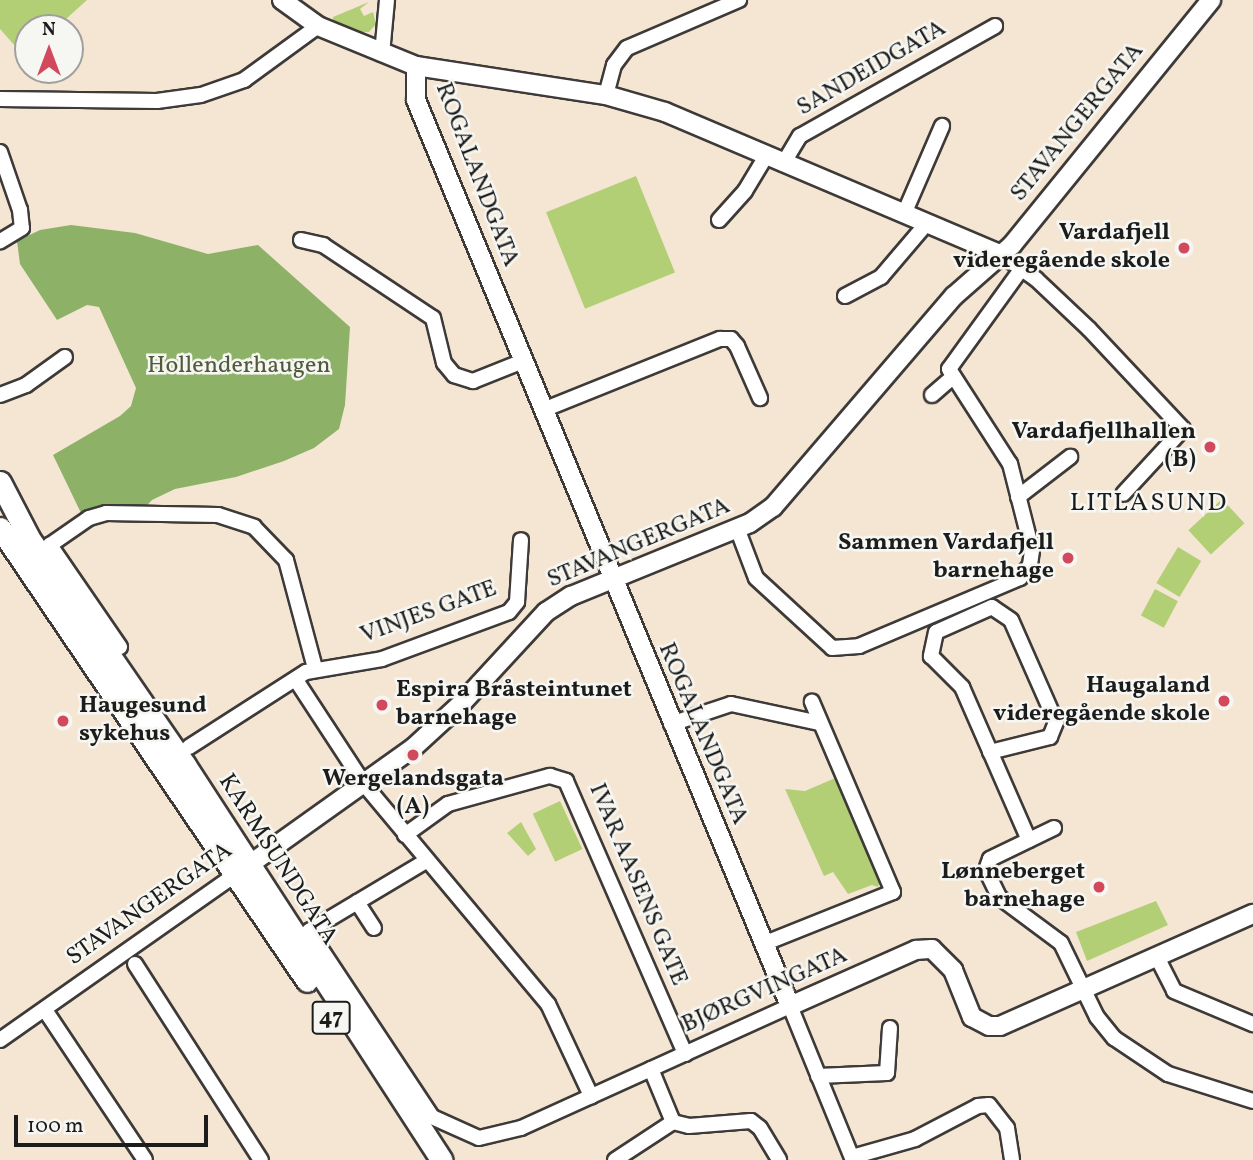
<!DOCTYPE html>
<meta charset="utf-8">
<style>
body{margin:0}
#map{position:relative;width:1253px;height:1160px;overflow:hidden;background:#f5e6d4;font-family:Vollkorn,serif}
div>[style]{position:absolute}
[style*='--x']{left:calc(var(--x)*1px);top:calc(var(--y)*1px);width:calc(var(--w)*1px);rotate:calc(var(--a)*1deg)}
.green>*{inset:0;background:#b2cf76;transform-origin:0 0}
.forest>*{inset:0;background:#8db267}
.roads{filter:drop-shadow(2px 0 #3d3a38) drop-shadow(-2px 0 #3d3a38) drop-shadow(0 2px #3d3a38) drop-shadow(0 -2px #3d3a38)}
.minor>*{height:14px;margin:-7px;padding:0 7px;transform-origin:7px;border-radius:7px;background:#fff}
.tertiary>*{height:18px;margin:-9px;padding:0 9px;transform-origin:9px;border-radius:9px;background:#fff}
.primary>*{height:21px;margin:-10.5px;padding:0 10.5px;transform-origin:10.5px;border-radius:10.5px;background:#fff}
.dots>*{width:19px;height:19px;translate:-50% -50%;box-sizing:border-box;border:4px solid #f6f6f2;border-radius:50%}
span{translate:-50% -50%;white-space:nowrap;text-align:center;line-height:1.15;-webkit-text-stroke:5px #f6f6f2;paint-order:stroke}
.shield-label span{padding:2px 5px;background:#f6f6f2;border:2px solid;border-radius:5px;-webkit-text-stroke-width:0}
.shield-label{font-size:23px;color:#1c1c1c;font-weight:700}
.street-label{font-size:24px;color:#1c1c1c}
.poi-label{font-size:24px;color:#1c1c1c;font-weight:700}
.right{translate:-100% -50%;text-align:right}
.left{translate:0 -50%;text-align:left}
.park-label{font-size:24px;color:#505b3c}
.neighbourhood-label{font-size:26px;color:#1c1c1c;letter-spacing:2px}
.north{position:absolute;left:14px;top:14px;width:70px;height:70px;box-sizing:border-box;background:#f6f6f2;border:2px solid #9f9f9c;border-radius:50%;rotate:0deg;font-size:19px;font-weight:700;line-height:28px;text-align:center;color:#1c1c1c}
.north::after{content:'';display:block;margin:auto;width:24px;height:32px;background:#d1495b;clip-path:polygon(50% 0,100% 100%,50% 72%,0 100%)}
.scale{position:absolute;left:14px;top:1115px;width:194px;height:32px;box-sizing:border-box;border:4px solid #1c1c1c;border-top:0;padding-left:9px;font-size:21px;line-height:24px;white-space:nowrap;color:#1c1c1c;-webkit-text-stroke:5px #f6f6f2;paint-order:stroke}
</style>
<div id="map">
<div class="green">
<div style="clip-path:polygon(0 0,87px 0,56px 28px,28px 28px,28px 52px,24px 56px,0 29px)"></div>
<div style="clip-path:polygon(369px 2px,360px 9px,364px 16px,373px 12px,376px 24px,369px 32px,357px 32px,333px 21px,333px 17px)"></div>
<div style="left:636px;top:176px;width:104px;height:97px;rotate:68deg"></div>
<div style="left:1222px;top:499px;width:33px;height:46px;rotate:47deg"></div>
<div style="left:1178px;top:547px;width:27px;height:42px;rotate:31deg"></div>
<div style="left:1155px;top:589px;width:26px;height:30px;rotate:28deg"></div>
<div style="clip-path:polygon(840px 776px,882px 874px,878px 887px,872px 885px,848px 894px,833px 872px,824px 876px,785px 789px,805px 791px)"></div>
<div style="left:560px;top:801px;width:53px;height:30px;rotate:65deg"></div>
<div style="clip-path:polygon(521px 822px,536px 849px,528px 856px,507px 833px)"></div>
<div style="clip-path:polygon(1156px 901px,1168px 925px,1087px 961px,1076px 932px)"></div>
</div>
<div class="forest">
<div style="clip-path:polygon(71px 225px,135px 233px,208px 254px,258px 245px,350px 327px,345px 405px,339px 429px,314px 448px,284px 461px,236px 477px,175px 489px,152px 500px,139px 514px,81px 513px,53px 455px,120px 416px,131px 406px,136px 388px,99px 307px,87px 305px,57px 320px,20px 264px,17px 241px,40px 230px)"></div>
</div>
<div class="roads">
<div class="minor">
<div style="--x:382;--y:54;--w:54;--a:-84.7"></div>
<div style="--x:606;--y:95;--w:31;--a:-75"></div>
<div style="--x:614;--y:65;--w:21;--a:-53"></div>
<div style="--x:627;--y:48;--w:122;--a:-23.2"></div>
<div style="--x:0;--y:99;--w:157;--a:0.7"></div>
<div style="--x:157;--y:101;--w:44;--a:-7.8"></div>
<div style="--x:201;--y:95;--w:46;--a:-19.2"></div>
<div style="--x:244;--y:80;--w:92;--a:-36.1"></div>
<div style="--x:0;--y:152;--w:61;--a:71"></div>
<div style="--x:20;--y:210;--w:18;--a:84"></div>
<div style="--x:22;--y:228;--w:26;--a:149"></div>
<div style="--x:783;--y:164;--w:33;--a:-59"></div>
<div style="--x:800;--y:136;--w:224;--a:-29.4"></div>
<div style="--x:904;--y:214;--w:96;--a:-66.6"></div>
<div style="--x:719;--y:220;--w:39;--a:-48"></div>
<div style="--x:745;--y:191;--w:41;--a:-59"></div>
<div style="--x:301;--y:240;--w:23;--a:13"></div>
<div style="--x:323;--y:245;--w:132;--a:33.6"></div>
<div style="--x:433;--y:318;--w:46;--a:76.3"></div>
<div style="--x:444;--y:363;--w:16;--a:50"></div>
<div style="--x:454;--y:375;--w:20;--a:18"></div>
<div style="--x:473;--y:381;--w:54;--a:-21.8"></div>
<div style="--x:1002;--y:255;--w:42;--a:35.2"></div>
<div style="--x:1036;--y:279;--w:73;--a:43.3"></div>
<div style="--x:1089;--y:329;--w:137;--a:46.8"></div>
<div style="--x:1183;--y:429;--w:88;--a:132.7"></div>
<div style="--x:845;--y:296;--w:41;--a:-27.8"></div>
<div style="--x:881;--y:277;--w:71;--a:-49.6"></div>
<div style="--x:0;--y:395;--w:28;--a:-21"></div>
<div style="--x:26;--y:385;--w:48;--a:-35.7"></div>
<div style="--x:932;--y:395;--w:28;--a:-41"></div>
<div style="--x:543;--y:410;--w:191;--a:-21.9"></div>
<div style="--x:720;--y:339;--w:11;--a:0"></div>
<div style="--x:731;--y:339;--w:9;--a:49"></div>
<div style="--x:737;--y:346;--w:57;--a:66.1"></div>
<div style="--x:1018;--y:497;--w:66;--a:-37.6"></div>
<div style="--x:737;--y:528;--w:53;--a:69.2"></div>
<div style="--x:756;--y:578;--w:103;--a:42.6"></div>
<div style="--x:832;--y:648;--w:27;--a:-4"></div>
<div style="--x:859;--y:646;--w:175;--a:-22.9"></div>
<div style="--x:1020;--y:578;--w:16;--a:-52"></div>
<div style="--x:1030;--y:565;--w:15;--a:-82"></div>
<div style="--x:1032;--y:550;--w:89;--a:-104.3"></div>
<div style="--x:1010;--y:464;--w:113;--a:-122.7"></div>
<div style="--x:949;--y:369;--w:125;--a:-54.1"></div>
<div style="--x:120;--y:647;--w:124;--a:-124.5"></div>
<div style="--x:50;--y:545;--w:47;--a:-34.7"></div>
<div style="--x:89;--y:518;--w:18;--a:-16"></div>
<div style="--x:106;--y:513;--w:112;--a:1"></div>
<div style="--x:218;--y:515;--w:38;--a:18"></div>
<div style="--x:254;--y:527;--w:46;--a:45.9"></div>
<div style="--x:286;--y:560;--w:112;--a:75"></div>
<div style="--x:296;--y:680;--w:124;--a:56.8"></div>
<div style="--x:364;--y:784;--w:287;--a:50.1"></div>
<div style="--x:548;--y:1004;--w:102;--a:64.9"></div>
<div style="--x:671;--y:724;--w:63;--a:-18.4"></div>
<div style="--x:731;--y:704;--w:91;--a:12.1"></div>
<div style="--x:189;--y:747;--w:139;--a:-32.7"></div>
<div style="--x:306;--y:672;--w:77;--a:-9.7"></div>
<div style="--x:382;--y:659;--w:135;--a:-20.3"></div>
<div style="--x:509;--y:612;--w:13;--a:-51"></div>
<div style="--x:517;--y:602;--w:62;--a:-86.3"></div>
<div style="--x:990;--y:752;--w:62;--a:-14"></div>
<div style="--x:1050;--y:737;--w:16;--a:-68"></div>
<div style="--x:1056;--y:722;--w:111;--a:-113.8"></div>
<div style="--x:1011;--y:620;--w:23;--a:-146"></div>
<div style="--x:992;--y:607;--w:61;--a:155.9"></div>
<div style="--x:936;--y:632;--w:25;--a:102"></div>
<div style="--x:931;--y:656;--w:44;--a:45"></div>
<div style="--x:962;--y:687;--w:167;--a:66.4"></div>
<div style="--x:1054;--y:828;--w:71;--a:154.2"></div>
<div style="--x:990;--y:859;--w:12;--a:110"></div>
<div style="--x:986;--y:870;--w:30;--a:64"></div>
<div style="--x:999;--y:897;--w:77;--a:36.6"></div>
<div style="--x:1061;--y:943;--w:82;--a:64.1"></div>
<div style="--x:1097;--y:1017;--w:27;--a:51"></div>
<div style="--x:1114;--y:1038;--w:65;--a:33.7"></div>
<div style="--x:1168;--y:1074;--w:89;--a:17.6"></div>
<div style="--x:405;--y:835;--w:53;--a:-35.8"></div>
<div style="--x:448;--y:804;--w:106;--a:-15.4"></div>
<div style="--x:550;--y:776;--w:17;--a:17"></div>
<div style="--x:566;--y:781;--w:298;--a:66.4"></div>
<div style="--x:426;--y:861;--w:136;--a:149.1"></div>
<div style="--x:309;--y:931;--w:223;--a:56.5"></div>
<div style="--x:432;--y:1117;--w:51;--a:24.1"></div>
<div style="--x:479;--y:1138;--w:43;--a:-13.4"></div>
<div style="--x:521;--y:1128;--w:295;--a:-24.4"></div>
<div style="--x:790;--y:1006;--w:166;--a:67.8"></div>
<div style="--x:357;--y:902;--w:31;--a:57"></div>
<div style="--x:763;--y:944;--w:140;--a:-21.8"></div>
<div style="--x:893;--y:892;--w:207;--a:-113.1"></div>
<div style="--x:1157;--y:957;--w:38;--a:63"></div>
<div style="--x:1174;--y:991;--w:86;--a:22.7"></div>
<div style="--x:135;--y:964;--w:233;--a:57.3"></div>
<div style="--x:45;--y:1010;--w:180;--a:56.3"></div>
<div style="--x:0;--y:1040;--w:287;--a:-35.1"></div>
<div style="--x:651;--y:1069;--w:57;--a:67.5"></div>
<div style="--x:673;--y:1122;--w:16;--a:14"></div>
<div style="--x:689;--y:1126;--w:62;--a:-4.6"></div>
<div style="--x:751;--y:1121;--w:11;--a:38"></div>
<div style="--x:760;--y:1128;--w:37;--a:59"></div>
<div style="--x:818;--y:1076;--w:69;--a:-2.5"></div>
<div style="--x:887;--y:1073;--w:45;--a:-86.2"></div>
<div style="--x:852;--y:1157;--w:66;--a:-15.9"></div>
<div style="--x:915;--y:1139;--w:71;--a:-27.6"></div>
<div style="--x:978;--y:1106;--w:11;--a:-5"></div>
<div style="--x:989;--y:1105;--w:29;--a:52"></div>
<div style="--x:1007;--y:1128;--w:32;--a:81"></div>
<div style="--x:615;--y:1160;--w:69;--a:-33.2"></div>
</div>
<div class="tertiary">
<div style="--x:282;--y:0;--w:44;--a:35.8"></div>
<div style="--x:318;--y:26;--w:106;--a:22.2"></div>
<div style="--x:416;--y:66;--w:192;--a:8.7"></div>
<div style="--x:606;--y:95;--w:61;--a:16.1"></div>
<div style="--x:665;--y:112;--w:366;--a:23"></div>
<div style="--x:416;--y:66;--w:34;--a:90"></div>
<div style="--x:416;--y:100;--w:980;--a:67.57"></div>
<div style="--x:790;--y:1006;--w:138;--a:-24"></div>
<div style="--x:916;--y:950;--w:16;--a:-4"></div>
<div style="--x:932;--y:949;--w:30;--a:45"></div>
<div style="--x:953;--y:970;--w:51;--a:68"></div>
<div style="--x:972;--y:1017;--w:19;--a:28"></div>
<div style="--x:989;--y:1026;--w:11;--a:0"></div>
<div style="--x:1000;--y:1026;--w:277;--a:-23.9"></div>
<div style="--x:239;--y:872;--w:214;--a:-35.5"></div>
<div style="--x:413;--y:748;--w:67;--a:-42.6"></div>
<div style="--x:462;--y:703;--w:124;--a:-47.3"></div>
<div style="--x:546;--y:612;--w:30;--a:-33"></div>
<div style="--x:571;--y:596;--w:193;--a:-22.2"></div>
<div style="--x:750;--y:523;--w:28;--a:-35"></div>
<div style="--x:773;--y:507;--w:278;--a:-49.4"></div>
<div style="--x:954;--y:296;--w:77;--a:-41.3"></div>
<div style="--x:1012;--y:245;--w:316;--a:-50.9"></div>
</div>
<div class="primary">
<div style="--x:0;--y:482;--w:63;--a:62.6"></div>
<div style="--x:29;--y:538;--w:275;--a:55.5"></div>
<div style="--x:185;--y:765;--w:471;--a:57"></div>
<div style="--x:0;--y:528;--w:547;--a:55.87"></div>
</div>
</div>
<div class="dots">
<div style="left:1184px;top:248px;background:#d1495b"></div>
<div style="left:1210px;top:447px;background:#d1495b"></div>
<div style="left:1068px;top:558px;background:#d1495b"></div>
<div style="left:1224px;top:701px;background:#d1495b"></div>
<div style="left:382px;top:705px;background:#d1495b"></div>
<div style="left:63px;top:721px;background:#d1495b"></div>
<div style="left:413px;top:755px;background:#d1495b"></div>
<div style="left:1099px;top:887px;background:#d1495b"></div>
</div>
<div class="shield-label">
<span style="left:331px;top:1018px">47</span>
</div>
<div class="street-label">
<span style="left:872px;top:69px;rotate:-30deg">SANDEIDGATA</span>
<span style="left:1078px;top:123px;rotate:-51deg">STAVANGERGATA</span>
<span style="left:476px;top:175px;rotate:69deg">ROGALANDGATA</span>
<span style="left:639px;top:544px;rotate:-23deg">STAVANGERGATA</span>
<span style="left:429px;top:613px;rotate:-20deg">VINJES GATE</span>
<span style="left:702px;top:734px;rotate:67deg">ROGALANDGATA</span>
<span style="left:277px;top:860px;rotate:57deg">KARMSUNDGATA</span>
<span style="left:637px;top:885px;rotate:67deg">IVAR AASENS GATE</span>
<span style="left:150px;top:905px;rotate:-35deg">STAVANGERGATA</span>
<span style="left:765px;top:991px;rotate:-24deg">BJØRGVINGATA</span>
</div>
<div class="poi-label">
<span class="right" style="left:1170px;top:248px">Vardafjell<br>videregående skole</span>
<span class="right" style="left:1196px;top:447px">Vardafjellhallen<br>(B)</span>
<span class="right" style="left:1054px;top:558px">Sammen Vardafjell<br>barnehage</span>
<span class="right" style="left:1210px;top:701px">Haugaland<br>videregående skole</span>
<span class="left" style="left:396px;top:705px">Espira Bråsteintunet<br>barnehage</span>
<span class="left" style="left:79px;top:721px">Haugesund<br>sykehus</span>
<span style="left:413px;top:794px">Wergelandsgata<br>(A)</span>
<span class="right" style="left:1085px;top:887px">Lønneberget<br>barnehage</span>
</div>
<div class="park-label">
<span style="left:239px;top:367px">Hollenderhaugen</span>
</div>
<div class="neighbourhood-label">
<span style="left:1149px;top:504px">LITLASUND</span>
</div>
<div class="north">N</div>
<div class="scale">100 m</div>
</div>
